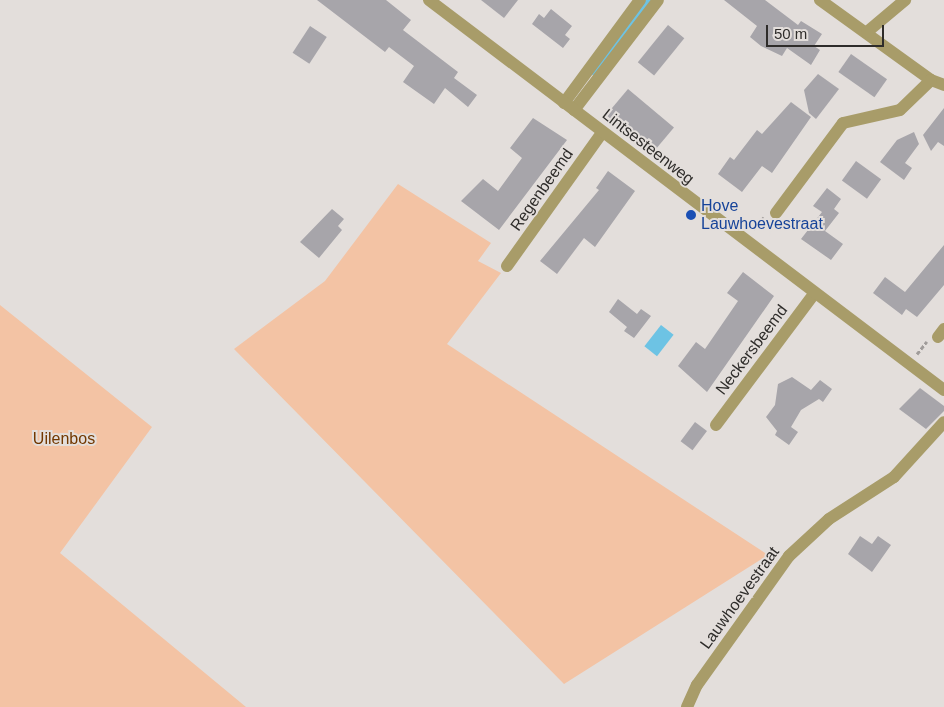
<!DOCTYPE html>
<style>
body{margin:0}
#map{position:relative;width:944px;height:707px;overflow:hidden;background:#e3dedb;font-family:Arial,sans-serif}
div>[style]{position:absolute}
.green>*{inset:0;background:#f3c3a4}
.water>*{inset:0;background:#6dc3e4;transform-origin:0 0}
.stream>*{height:5px;margin:-2.5px;padding:0 2.5px;transform-origin:2.5px;border-radius:2.5px;background:#6dc3e4}
.building>*{inset:0;background:#a7a5aa;transform-origin:0 0}
.path>*{height:3px;margin-top:-1.5px;transform-origin:0;background:repeating-linear-gradient(90deg,#a09c9a 0 4px,transparent 0 6.5px)}
.minor>*{height:12px;margin:-6px;padding:0 6px;transform-origin:6px;border-radius:6px;background:#a89c69}
.tertiary>*{height:12px;margin:-6px;padding:0 6px;transform-origin:6px;border-radius:6px;background:#a89c69}
.dots>*{width:14px;height:14px;translate:-50% -50%;box-sizing:border-box;border:2px solid #e3dedb;border-radius:50%}
span{translate:-50% -50%;white-space:nowrap;text-align:center;line-height:1.15;-webkit-text-stroke:4px #e3dedb;paint-order:stroke}
.street-label{font-size:16px;color:#2e2c2a}
.transit-label{font-size:16px;color:#164399}
.left{translate:0 -50%;text-align:left}
.park-label{font-size:16px;color:#723800}
.scale{position:absolute;left:766px;top:25px;width:118px;height:22px;box-sizing:border-box;border:2px solid #2e2c2a;border-top:0;padding-left:6px;font-size:15px;line-height:18px;white-space:nowrap;color:#2e2c2a;-webkit-text-stroke:4px #e3dedb;paint-order:stroke}
</style>
<div id="map">
<div class="green">
<div style="clip-path:polygon(398px 184px,491px 243px,478px 261px,501px 273px,447px 344px,768px 555px,564px 684px,234px 349px,325px 281px)"></div>
<div style="clip-path:polygon(0 305px,152px 427px,60px 553px,246px 707px,0 707px)"></div>
</div>
<div class="water">
<div style="left:661px;top:325px;width:16px;height:27px;rotate:38deg"></div>
</div>
<div class="stream">
<div style="left:594px;top:73px;width:91px;rotate:-53.5deg"></div>
</div>
<div class="building">
<div style="clip-path:polygon(317px 0,386px 0,411px 20px,403px 30px,458px 72px,454px 78px,477px 95px,468px 107px,445px 88px,434px 104px,403px 82px,414px 66px,389px 47px,385px 52px)"></div>
<div style="clip-path:polygon(481px 0,518px 0,504px 18px)"></div>
<div style="clip-path:polygon(724px 0,765px 0,798px 25px,801px 21px,822px 34px,814px 46px,820px 50px,811px 65px,787px 48px,782px 56px,761px 46px,750px 37px,757px 26px)"></div>
<div style="clip-path:polygon(551px 9px,572px 26px,565px 35px,570px 39px,563px 48px,532px 24px,539px 14px,544px 18px)"></div>
<div style="left:668px;top:25px;width:21px;height:48px;rotate:39deg"></div>
<div style="left:310px;top:26px;width:20px;height:32px;rotate:33deg"></div>
<div style="left:851px;top:54px;width:44px;height:22px;rotate:35deg"></div>
<div style="clip-path:polygon(818px 74px,839px 89px,816px 119px,809px 113px,804px 90px)"></div>
<div style="left:628px;top:89px;width:60px;height:34px;rotate:40deg"></div>
<div style="clip-path:polygon(791px 102px,811px 117px,772px 173px,762px 166px,742px 192px,718px 174px,730px 157px,734px 160px,757px 130px,762px 134px)"></div>
<div style="clip-path:polygon(944px 108px,944px 146px,938px 142px,931px 151px,923px 135px)"></div>
<div style="clip-path:polygon(533px 118px,567px 140px,499px 230px,461px 201px,483px 179px,498px 191px,522px 158px,510px 148px)"></div>
<div style="clip-path:polygon(914px 132px,919px 144px,905px 163px,912px 168px,904px 180px,880px 162px,897px 140px)"></div>
<div style="left:856px;top:161px;width:31px;height:24px;rotate:36deg"></div>
<div style="clip-path:polygon(608px 171px,635px 191px,595px 247px,584px 238px,557px 274px,540px 261px,599px 190px,596px 188px)"></div>
<div style="clip-path:polygon(827px 188px,841px 199px,834px 209px,839px 213px,825px 231px,843px 244px,831px 260px,801px 239px,822px 212px,813px 206px)"></div>
<div style="clip-path:polygon(332px 209px,344px 219px,338px 226px,342px 230px,319px 258px,300px 242px)"></div>
<div style="clip-path:polygon(944px 245px,944px 285px,917px 317px,906px 309px,902px 315px,873px 293px,885px 277px,905px 292px)"></div>
<div style="clip-path:polygon(743px 272px,774px 296px,707px 392px,678px 366px,696px 342px,705px 349px,738px 301px,727px 293px)"></div>
<div style="clip-path:polygon(618px 299px,637px 314px,641px 309px,651px 316px,634px 338px,624px 331px,627px 327px,609px 312px)"></div>
<div style="clip-path:polygon(792px 377px,811px 390px,820px 380px,832px 389px,823px 402px,819px 399px,801px 410px,791px 427px,798px 432px,789px 445px,775px 435px,777px 431px,766px 417px,775px 405px,778px 384px)"></div>
<div style="clip-path:polygon(920px 388px,944px 406px,944px 411px,926px 429px,899px 409px)"></div>
<div style="left:695px;top:422px;width:15px;height:24px;rotate:37deg"></div>
<div style="clip-path:polygon(860px 536px,872px 544px,878px 536px,891px 545px,872px 572px,848px 554px)"></div>
</div>
<div class="path">
<div style="left:753px;top:229px;width:16px;rotate:-47deg"></div>
<div style="left:917px;top:354px;width:16px;rotate:-52deg"></div>
</div>
<div class="minor">
<div style="left:820px;top:0;width:137px;rotate:35.8deg"></div>
<div style="left:931px;top:80px;width:14px;rotate:21deg"></div>
<div style="left:867px;top:32px;width:50px;rotate:-40.1deg"></div>
<div style="left:564px;top:103px;width:128px;rotate:-53.6deg"></div>
<div style="left:574px;top:110px;width:138px;rotate:-52.6deg"></div>
<div style="left:776px;top:213px;width:112px;rotate:-53.3deg"></div>
<div style="left:843px;top:123px;width:58px;rotate:-12.8deg"></div>
<div style="left:900px;top:110px;width:43px;rotate:-44.1deg"></div>
<div style="left:507px;top:266px;width:163px;rotate:-54.5deg"></div>
<div style="left:938px;top:337px;width:10px;rotate:-53deg"></div>
<div style="left:716px;top:425px;width:164px;rotate:-53.2deg"></div>
<div style="left:687px;top:707px;width:24px;rotate:-66deg"></div>
<div style="left:697px;top:685px;width:158px;rotate:-54.5deg"></div>
<div style="left:789px;top:556px;width:54px;rotate:-42.8deg"></div>
<div style="left:829px;top:519px;width:77px;rotate:-32.9deg"></div>
<div style="left:894px;top:477px;width:74px;rotate:-47.7deg"></div>
</div>
<div class="tertiary">
<div style="left:429px;top:0;width:646px;rotate:37.14deg"></div>
</div>
<div class="dots">
<div style="left:691px;top:215px;background:#1a4fb4"></div>
</div>
<div class="street-label">
<span style="left:648px;top:147px;rotate:38deg">Lintsesteenweg</span>
<span style="left:542px;top:190px;rotate:-55deg">Regenbeemd</span>
<span style="left:752px;top:350px;rotate:-53deg">Neckersbeemd</span>
<span style="left:740px;top:598px;rotate:-54deg">Lauwhoevestraat</span>
</div>
<div class="transit-label">
<span class="left" style="left:701px;top:215px">Hove<br>Lauwhoevestraat</span>
</div>
<div class="park-label">
<span style="left:64px;top:439px">Uilenbos</span>
</div>
<div class="scale">50 m</div>
</div>
